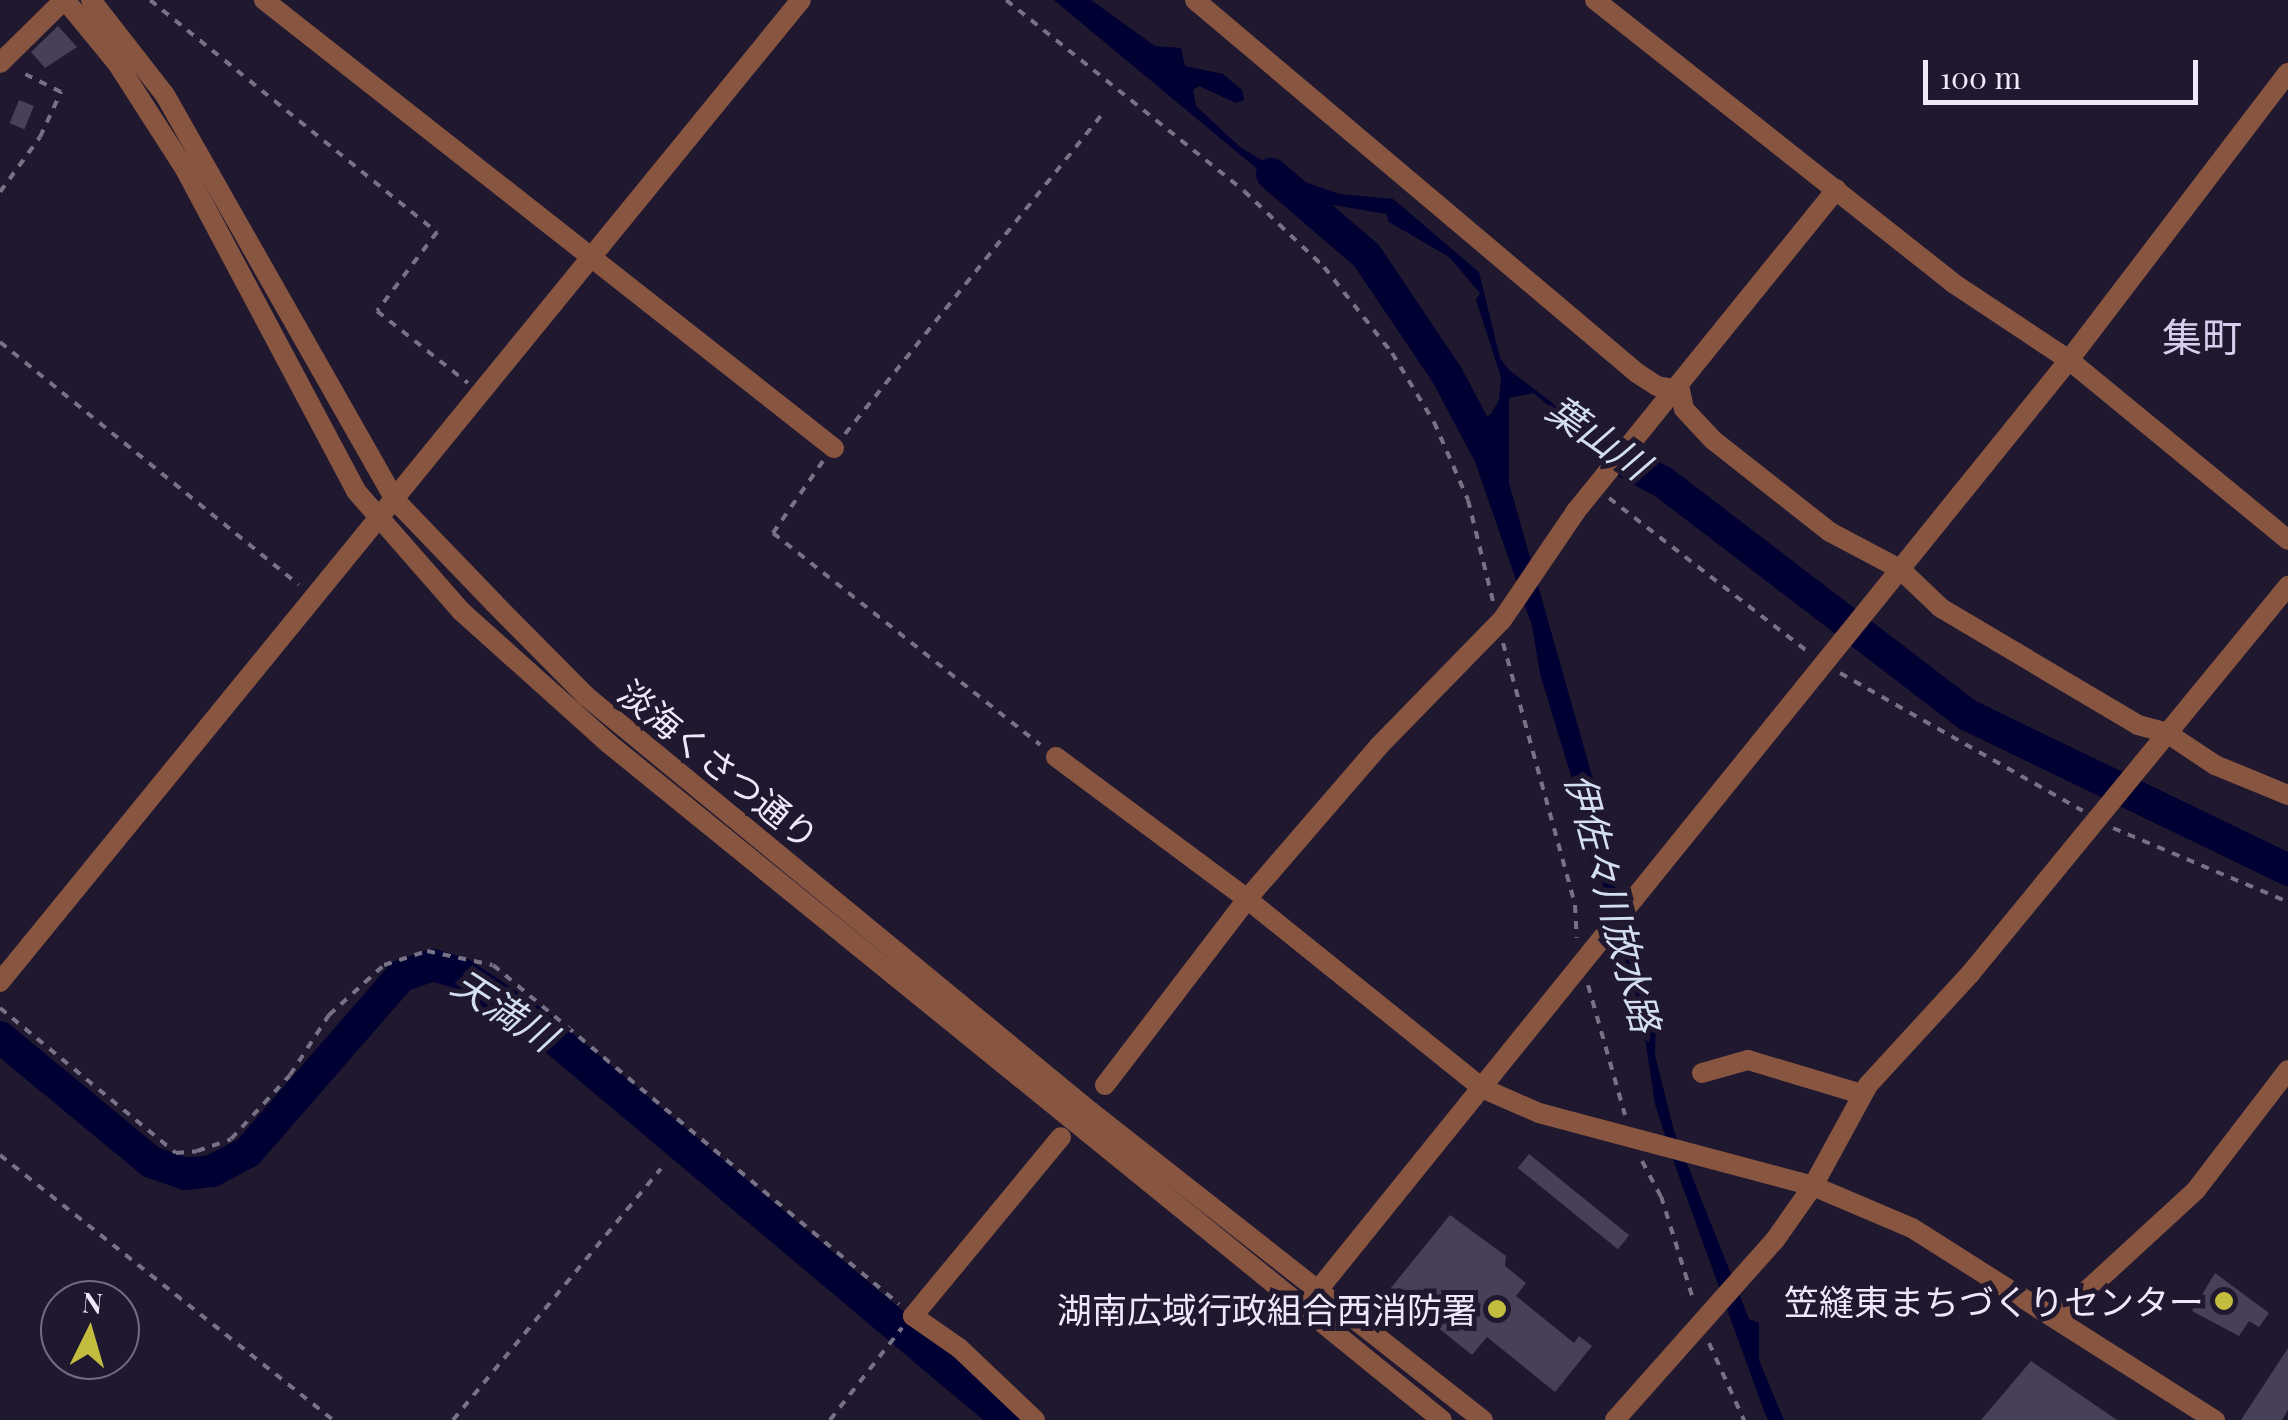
<!DOCTYPE html>
<meta charset="utf-8">
<style>
body{margin:0}
#map{position:relative;width:2288px;height:1420px;overflow:hidden;background:#20182f;font-family:"Playfair Display","Noto Sans JP",serif}
div>[style]{position:absolute}
.water>*{inset:0;background:#003}
.river>*{height:32px;margin:-16px;padding:0 16px;transform-origin:16px;border-radius:16px;background:#003}
.building>*{inset:0;background:#484059;transform-origin:0 0}
.path>*{height:4px;margin-top:-2px;transform-origin:0;background:repeating-linear-gradient(90deg,#787286 0 8px,transparent 0 16px)}
.minor>*{height:20px;margin:-10px;padding:0 10px;transform-origin:10px;border-radius:10px;background:#885541}
.dots>*{width:28px;height:28px;translate:-50% -50%;box-sizing:border-box;border:5px solid #20182f;border-radius:50%}
span{translate:-50% -50%;white-space:nowrap;text-align:center;line-height:1.15;-webkit-text-stroke:10px #20182f;paint-order:stroke}
.street-label{font-size:35px;color:#ede9f9}
.poi-label{font-size:35px;color:#ede9f9}
.right{translate:-100% -50%;text-align:right}
.water-label{font-size:38px;color:#d3def0;font-style:italic}
.quarter-label{font-size:40px;color:#d7ceed}
.north{position:absolute;left:40px;top:1280px;width:100px;height:100px;box-sizing:border-box;background:#20182f;border:2px solid #726c80;border-radius:50%;rotate:5deg;font-size:28px;font-weight:700;line-height:40px;text-align:center;color:#ede9f9}
.north::after{content:'';display:block;margin:auto;width:35px;height:45px;background:#c2bd3f;clip-path:polygon(50% 0,100% 100%,50% 72%,0 100%)}
.scale{position:absolute;left:1923px;top:60px;width:275px;height:45px;box-sizing:border-box;border:5px solid #ede9f9;border-top:0;padding-left:12px;font-size:30px;line-height:35px;white-space:nowrap;color:#ede9f9;-webkit-text-stroke:8px #20182f;paint-order:stroke}
</style>
<div id="map">
<div class="water">
<div style="clip-path:polygon(1054px 0,1091px 0,1155px 46px,1181px 48px,1185px 66px,1223px 74px,1242px 90px,1244px 100px,1236px 103px,1199px 86px,1193px 90px,1196px 106px,1240px 147px,1290px 177px,1340px 194px,1393px 199px,1479px 272px,1500px 358px,1509px 370px,1603px 441px,1638px 451px,1672px 482px,1660px 485px,1633px 473px,1533px 393px,1509px 398px,1509px 483px,1594px 783px,1599px 863px,1610px 870px,1656px 1022px,1655px 1055px,1674px 1131px,1749px 1319px,1759px 1323px,1759px 1360px,1784px 1420px,1768px 1420px,1764px 1411px,1673px 1160px,1655px 1104px,1641px 1012px,1602px 881px,1594px 878px,1585px 822px,1540px 674px,1532px 626px,1464px 430px,1491px 414px,1499px 400px,1501px 377px,1476px 300px,1480px 293px,1449px 257px,1389px 222px,1386px 214px,1292px 198px)"></div>
</div>
<div class="river">
<div style="left:1272px;top:174px;width:125px;rotate:40.8deg"></div>
<div style="left:1367px;top:256px;width:143px;rotate:56.1deg"></div>
<div style="left:1447px;top:375px;width:92px;rotate:62deg"></div>
<div style="left:1629px;top:464px;width:38px;rotate:28deg"></div>
<div style="left:1663px;top:482px;width:384px;rotate:37.4deg"></div>
<div style="left:1968px;top:715px;width:356px;rotate:25.8deg"></div>
<div style="left:0;top:1037px;width:196px;rotate:39.6deg"></div>
<div style="left:151px;top:1162px;width:36px;rotate:19deg"></div>
<div style="left:185px;top:1174px;width:27px;rotate:-6deg"></div>
<div style="left:212px;top:1171px;width:41px;rotate:-27.8deg"></div>
<div style="left:248px;top:1152px;width:233px;rotate:-49deg"></div>
<div style="left:401px;top:976px;width:34px;rotate:-19deg"></div>
<div style="left:433px;top:965px;width:30px;rotate:17deg"></div>
<div style="left:462px;top:974px;width:92px;rotate:33.9deg"></div>
<div style="left:538px;top:1025px;width:614px;rotate:40.04deg"></div>
</div>
<div class="building">
<div style="clip-path:polygon(58px 26px,77px 47px,45px 68px,31px 52px)"></div>
<div style="left:19px;top:100px;width:16px;height:25px;rotate:22deg"></div>
<div style="left:1529px;top:1154px;width:129px;height:18px;rotate:39deg"></div>
<div style="clip-path:polygon(1450px 1215px,1506px 1256px,1505px 1266px,1526px 1283px,1516px 1296px,1574px 1343px,1579px 1336px,1592px 1346px,1555px 1392px,1487px 1337px,1472px 1355px,1390px 1289px)"></div>
<div style="clip-path:polygon(2215px 1273px,2269px 1313px,2259px 1327px,2249px 1321px,2239px 1336px,2192px 1311px)"></div>
<div style="clip-path:polygon(2288px 1348px,2288px 1410px,2282px 1420px,2241px 1420px)"></div>
<div style="clip-path:polygon(2031px 1361px,2117px 1420px,1981px 1420px)"></div>
</div>
<div class="path">
<div style="left:150px;top:0;width:369px;rotate:39deg"></div>
<div style="left:437px;top:232px;width:99px;rotate:127.2deg"></div>
<div style="left:377px;top:311px;width:116px;rotate:38.4deg"></div>
<div style="left:1006px;top:0;width:305px;rotate:38.7deg"></div>
<div style="left:1244px;top:191px;width:110px;rotate:43.5deg"></div>
<div style="left:1324px;top:267px;width:110px;rotate:51.7deg"></div>
<div style="left:1392px;top:353px;width:81px;rotate:58.7deg"></div>
<div style="left:1434px;top:422px;width:85px;rotate:66.4deg"></div>
<div style="left:1468px;top:500px;width:104px;rotate:76.1deg"></div>
<div style="left:0;top:192px;width:68px;rotate:-54deg"></div>
<div style="left:40px;top:137px;width:50px;rotate:-65deg"></div>
<div style="left:61px;top:92px;width:47px;rotate:-153.4deg"></div>
<div style="left:0;top:342px;width:385px;rotate:39.1deg"></div>
<div style="left:845px;top:434px;width:410px;rotate:-51.2deg"></div>
<div style="left:823px;top:461px;width:88px;rotate:124.8deg"></div>
<div style="left:773px;top:533px;width:341px;rotate:38.4deg"></div>
<div style="left:1609px;top:498px;width:255px;rotate:37.7deg"></div>
<div style="left:1503px;top:643px;width:272px;rotate:74.6deg"></div>
<div style="left:1575px;top:905px;width:33px;rotate:87deg"></div>
<div style="left:1840px;top:673px;width:279px;rotate:29.6deg"></div>
<div style="left:2113px;top:828px;width:190px;rotate:22.9deg"></div>
<div style="left:1588px;top:985px;width:135px;rotate:74.1deg"></div>
<div style="left:0;top:1008px;width:228px;rotate:39.5deg"></div>
<div style="left:176px;top:1153px;width:21px;rotate:-5deg"></div>
<div style="left:197px;top:1151px;width:36px;rotate:-19deg"></div>
<div style="left:231px;top:1139px;width:87px;rotate:-47.3deg"></div>
<div style="left:290px;top:1075px;width:72px;rotate:-57deg"></div>
<div style="left:329px;top:1015px;width:74px;rotate:-42.3deg"></div>
<div style="left:384px;top:965px;width:45px;rotate:-18deg"></div>
<div style="left:427px;top:951px;width:67px;rotate:12deg"></div>
<div style="left:493px;top:965px;width:529px;rotate:39.86deg"></div>
<div style="left:0;top:1155px;width:426px;rotate:38.5deg"></div>
<div style="left:1642px;top:1161px;width:40px;rotate:62deg"></div>
<div style="left:1661px;top:1196px;width:111px;rotate:72.7deg"></div>
<div style="left:1709px;top:1343px;width:85px;rotate:65.6deg"></div>
<div style="left:453px;top:1420px;width:326px;rotate:-50.4deg"></div>
<div style="left:830px;top:1420px;width:117px;rotate:-52deg"></div>
</div>
<div class="minor">
<div style="left:65px;top:0;width:82px;rotate:50.5deg"></div>
<div style="left:117px;top:63px;width:126px;rotate:57.3deg"></div>
<div style="left:185px;top:169px;width:365px;rotate:62deg"></div>
<div style="left:356px;top:491px;width:159px;rotate:48.8deg"></div>
<div style="left:461px;top:611px;width:198px;rotate:41.9deg"></div>
<div style="left:608px;top:743px;width:1074px;rotate:39.07deg"></div>
<div style="left:91px;top:0;width:120px;rotate:52.1deg"></div>
<div style="left:165px;top:95px;width:466px;rotate:60.4deg"></div>
<div style="left:395px;top:500px;width:143px;rotate:46.1deg"></div>
<div style="left:494px;top:603px;width:131px;rotate:45.3deg"></div>
<div style="left:586px;top:696px;width:653px;rotate:39.47deg"></div>
<div style="left:1090px;top:1111px;width:500px;rotate:38.2deg"></div>
<div style="left:264px;top:0;width:725px;rotate:38.17deg"></div>
<div style="left:1195px;top:0;width:578px;rotate:40.16deg"></div>
<div style="left:1637px;top:373px;width:24px;rotate:33deg"></div>
<div style="left:1657px;top:386px;width:23px;rotate:10deg"></div>
<div style="left:1595px;top:0;width:456px;rotate:38.3deg"></div>
<div style="left:1953px;top:283px;width:139px;rotate:33.6deg"></div>
<div style="left:2069px;top:360px;width:283px;rotate:39.4deg"></div>
<div style="left:0;top:63px;width:90px;rotate:-44.5deg"></div>
<div style="left:1680px;top:390px;width:19px;rotate:78deg"></div>
<div style="left:1684px;top:409px;width:42px;rotate:46.9deg"></div>
<div style="left:1713px;top:440px;width:149px;rotate:38.2deg"></div>
<div style="left:1830px;top:532px;width:79px;rotate:27.9deg"></div>
<div style="left:1900px;top:569px;width:57px;rotate:43.6deg"></div>
<div style="left:1941px;top:608px;width:229px;rotate:30.7deg"></div>
<div style="left:2138px;top:725px;width:30px;rotate:15deg"></div>
<div style="left:2167px;top:733px;width:58px;rotate:33.7deg"></div>
<div style="left:2215px;top:765px;width:79px;rotate:22.3deg"></div>
<div style="left:1056px;top:757px;width:238px;rotate:36.6deg"></div>
<div style="left:1247px;top:899px;width:302px;rotate:38.8deg"></div>
<div style="left:1482px;top:1088px;width:62px;rotate:23.7deg"></div>
<div style="left:1539px;top:1113px;width:284px;rotate:14.9deg"></div>
<div style="left:1813px;top:1186px;width:108px;rotate:23deg"></div>
<div style="left:1912px;top:1228px;width:359px;rotate:32.4deg"></div>
<div style="left:0;top:982px;width:1267px;rotate:-50.8deg"></div>
<div style="left:1702px;top:1073px;width:48px;rotate:-15.8deg"></div>
<div style="left:1748px;top:1060px;width:118px;rotate:16.7deg"></div>
<div style="left:1105px;top:1085px;width:234px;rotate:-52.6deg"></div>
<div style="left:1247px;top:899px;width:201px;rotate:-49.2deg"></div>
<div style="left:1378px;top:747px;width:177px;rotate:-45.7deg"></div>
<div style="left:1502px;top:620px;width:132px;rotate:-55.8deg"></div>
<div style="left:1576px;top:511px;width:414px;rotate:-51deg"></div>
<div style="left:1314px;top:1295px;width:1202px;rotate:-51.08deg"></div>
<div style="left:2069px;top:360px;width:361px;rotate:-52.7deg"></div>
<div style="left:2058px;top:1317px;width:188px;rotate:-42.6deg"></div>
<div style="left:2196px;top:1190px;width:151px;rotate:-52.5deg"></div>
<div style="left:1035px;top:1420px;width:105px;rotate:-136.5deg"></div>
<div style="left:959px;top:1348px;width:56px;rotate:-145.2deg"></div>
<div style="left:913px;top:1316px;width:232px;rotate:-50.4deg"></div>
<div style="left:1615px;top:1420px;width:241px;rotate:-48.4deg"></div>
<div style="left:1775px;top:1240px;width:66px;rotate:-54.9deg"></div>
<div style="left:1813px;top:1186px;width:115px;rotate:-61.4deg"></div>
<div style="left:1868px;top:1085px;width:151px;rotate:-47.4deg"></div>
<div style="left:1970px;top:974px;width:502px;rotate:-50.66deg"></div>
</div>
<div class="dots">
<div style="left:2224px;top:1301px;background:#c2bd3f"></div>
<div style="left:1497px;top:1309px;background:#c2bd3f"></div>
</div>
<div class="street-label">
<span style="left:719px;top:764px;rotate:39deg">淡海くさつ通り</span>
</div>
<div class="poi-label">
<span class="right" style="left:2204px;top:1301px">笠縫東まちづくりセンター</span>
<span class="right" style="left:1477px;top:1309px">湖南広域行政組合西消防署</span>
</div>
<div class="water-label">
<span style="left:1599px;top:436px;rotate:35deg">葉山川</span>
<span style="left:1614px;top:902px;rotate:75deg">伊佐々川放水路</span>
<span style="left:505px;top:1009px;rotate:33deg">天満川</span>
</div>
<div class="quarter-label">
<span style="left:2202px;top:336px">集町</span>
</div>
<div class="north">N</div>
<div class="scale">100 m</div>
</div>
